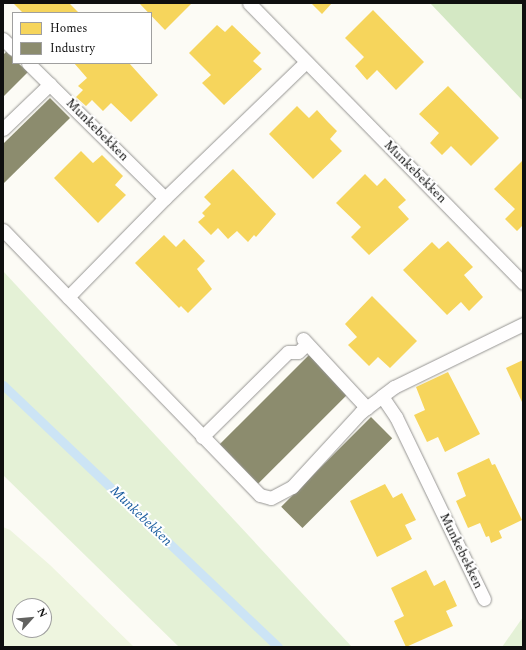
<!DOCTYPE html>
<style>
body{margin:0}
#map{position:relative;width:526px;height:650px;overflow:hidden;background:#fcfbf5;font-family:Spectral,serif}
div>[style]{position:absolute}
.green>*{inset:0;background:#e4f1d6}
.forest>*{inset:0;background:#d4e8c4}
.pitch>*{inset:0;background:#eef5df}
.homes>*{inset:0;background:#f6d55c}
.industry>*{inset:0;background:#8c8c6e;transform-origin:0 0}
.stream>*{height:9px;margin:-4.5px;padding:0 4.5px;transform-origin:4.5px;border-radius:4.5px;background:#cce4f5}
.roads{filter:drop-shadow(0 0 1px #969593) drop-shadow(0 0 1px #969593)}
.service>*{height:13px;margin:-6.5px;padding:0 6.5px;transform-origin:6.5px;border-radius:6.5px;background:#fffefe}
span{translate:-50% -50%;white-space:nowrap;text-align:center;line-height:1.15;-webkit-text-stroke:4px #fff;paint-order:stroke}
.street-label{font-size:13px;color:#0f0f0f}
.water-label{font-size:14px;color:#1b5d9f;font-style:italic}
.frame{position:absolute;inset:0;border:4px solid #0f0f0f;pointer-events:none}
.legend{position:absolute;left:12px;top:12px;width:140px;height:52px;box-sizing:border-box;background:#fff;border:1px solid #9f9f9f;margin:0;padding:5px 7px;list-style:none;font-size:12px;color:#0f0f0f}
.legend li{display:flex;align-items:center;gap:8px;height:20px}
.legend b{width:20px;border:1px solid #9f9f9f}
.north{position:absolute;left:12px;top:598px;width:40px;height:40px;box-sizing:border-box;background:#fff;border:1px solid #9f9f9f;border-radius:50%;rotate:63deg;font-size:11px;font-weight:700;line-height:16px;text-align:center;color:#0f0f0f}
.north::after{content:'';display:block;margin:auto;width:14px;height:18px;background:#626260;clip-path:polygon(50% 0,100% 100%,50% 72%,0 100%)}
</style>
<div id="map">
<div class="green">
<div style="clip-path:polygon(3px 272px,3px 271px,352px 647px,179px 647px,3px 475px)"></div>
<div style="clip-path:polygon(523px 617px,523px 647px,502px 647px)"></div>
</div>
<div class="forest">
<div style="clip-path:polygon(430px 3px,523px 3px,523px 101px)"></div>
</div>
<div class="pitch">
<div style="clip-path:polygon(evenodd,3px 527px,10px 530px,50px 565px,134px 647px,3px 647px,3px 527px,20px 606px,44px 606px,44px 630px,20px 630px,20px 606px)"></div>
</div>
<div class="homes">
<div style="clip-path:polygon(13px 3px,69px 3px,79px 13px,23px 13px)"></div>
<div style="clip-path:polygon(139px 3px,192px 3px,165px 30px)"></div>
<div style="clip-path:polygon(311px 3px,332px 3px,322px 14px)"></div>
<div style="clip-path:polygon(373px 10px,424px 62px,396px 90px,377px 70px,367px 80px,355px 66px,364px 57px,345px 38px)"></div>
<div style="clip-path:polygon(217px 25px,225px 32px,232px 25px,261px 53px,253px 61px,262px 69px,224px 105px,202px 83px,211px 75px,189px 53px)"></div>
<div style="clip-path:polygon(74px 63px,129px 63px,158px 95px,131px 122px,111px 103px,103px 111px,92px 100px,86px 106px,76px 97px,83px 90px,78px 86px,87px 78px)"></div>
<div style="clip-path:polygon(448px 86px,499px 138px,471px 166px,451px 146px,442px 155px,430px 143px,439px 133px,419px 114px)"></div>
<div style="clip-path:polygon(297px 106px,309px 118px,317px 110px,327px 121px,337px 131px,330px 139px,342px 151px,313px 179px,269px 134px)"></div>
<div style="clip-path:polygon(81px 151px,93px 163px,102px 155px,123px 176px,115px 185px,126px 195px,98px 223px,54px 178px)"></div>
<div style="clip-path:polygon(522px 161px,523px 225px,517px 231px,505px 219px,515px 209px,494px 189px)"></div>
<div style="clip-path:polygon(233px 169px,276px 214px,256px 237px,254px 235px,248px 242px,237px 231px,228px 239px,218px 228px,211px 235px,198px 222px,205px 216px,202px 213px,211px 204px,204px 197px)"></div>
<div style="clip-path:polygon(365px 174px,377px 186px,385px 178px,406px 200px,398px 207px,409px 219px,369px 255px,351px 237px,361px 227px,336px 203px)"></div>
<div style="clip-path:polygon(164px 235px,176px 247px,184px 239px,205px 261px,197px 269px,212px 289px,188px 313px,181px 306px,179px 308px,135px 263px)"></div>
<div style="clip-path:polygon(448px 241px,473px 267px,464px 275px,483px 297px,469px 311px,461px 302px,447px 315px,403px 270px,432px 242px,439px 249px)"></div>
<div style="clip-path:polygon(372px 296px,417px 341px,390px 368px,378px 357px,369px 366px,348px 345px,357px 337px,345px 324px)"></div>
<div style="clip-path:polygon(523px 360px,523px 404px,506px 368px)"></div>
<div style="clip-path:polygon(448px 372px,480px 434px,445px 452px,438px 437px,427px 442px,414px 415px,425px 410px,416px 387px)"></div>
<div style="clip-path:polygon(489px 458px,492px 465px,495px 464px,522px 520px,499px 531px,502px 538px,491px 543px,489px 536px,486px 537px,480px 523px,468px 528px,456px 501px,466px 496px,457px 473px)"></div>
<div style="clip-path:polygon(385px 484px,393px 498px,402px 493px,416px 520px,405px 525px,412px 539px,377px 557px,350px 501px)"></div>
<div style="clip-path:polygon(426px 570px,434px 586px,445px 580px,457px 606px,446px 611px,453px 626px,406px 647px,394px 621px,404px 616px,391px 588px)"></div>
</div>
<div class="industry">
<div style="clip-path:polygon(7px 51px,13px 58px,13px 63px,18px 63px,28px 72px,3px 97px,3px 55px)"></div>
<div style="clip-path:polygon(50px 98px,70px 118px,3px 184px,3px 144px)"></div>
<div style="left:309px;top:355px;width:55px;height:127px;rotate:45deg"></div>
<div style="left:371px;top:417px;width:30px;height:127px;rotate:45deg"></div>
</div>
<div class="stream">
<div style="left:3px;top:385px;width:380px;rotate:43.6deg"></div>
</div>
<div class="roads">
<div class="service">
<div style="left:249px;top:3px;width:392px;rotate:45.6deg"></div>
<div style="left:3px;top:39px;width:14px;rotate:45deg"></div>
<div style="left:28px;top:63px;width:192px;rotate:44.6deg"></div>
<div style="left:3px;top:129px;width:65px;rotate:-43.8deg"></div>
<div style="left:3px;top:230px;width:369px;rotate:45.9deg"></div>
<div style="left:260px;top:495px;width:11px;rotate:15deg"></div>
<div style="left:271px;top:498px;width:24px;rotate:-28deg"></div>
<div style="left:292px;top:487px;width:102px;rotate:-47.4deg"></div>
<div style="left:361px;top:412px;width:26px;rotate:-37deg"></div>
<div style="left:68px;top:297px;width:139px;rotate:-45.6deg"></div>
<div style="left:165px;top:198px;width:196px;rotate:-44deg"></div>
<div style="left:303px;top:339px;width:94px;rotate:47.2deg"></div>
<div style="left:202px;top:437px;width:121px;rotate:-44.7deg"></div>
<div style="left:288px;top:352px;width:10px"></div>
<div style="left:298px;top:352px;width:12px;rotate:-42deg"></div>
<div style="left:484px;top:599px;width:202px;rotate:-115.8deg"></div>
<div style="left:396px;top:417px;width:25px;rotate:-124deg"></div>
<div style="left:382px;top:396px;width:15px;rotate:-37deg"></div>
<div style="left:394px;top:387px;width:144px;rotate:-26deg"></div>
</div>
</div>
<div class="street-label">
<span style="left:97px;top:130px;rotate:45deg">Munkebekken</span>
<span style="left:415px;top:172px;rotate:45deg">Munkebekken</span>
<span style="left:461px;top:551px;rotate:64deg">Munkebekken</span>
</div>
<div class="water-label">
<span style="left:141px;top:516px;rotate:44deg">Munkebekken</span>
</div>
<div class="frame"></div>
<ul class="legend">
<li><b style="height:11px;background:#f6d55c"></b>Homes</li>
<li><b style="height:11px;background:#8c8c6e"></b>Industry</li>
</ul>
<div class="north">N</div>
</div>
